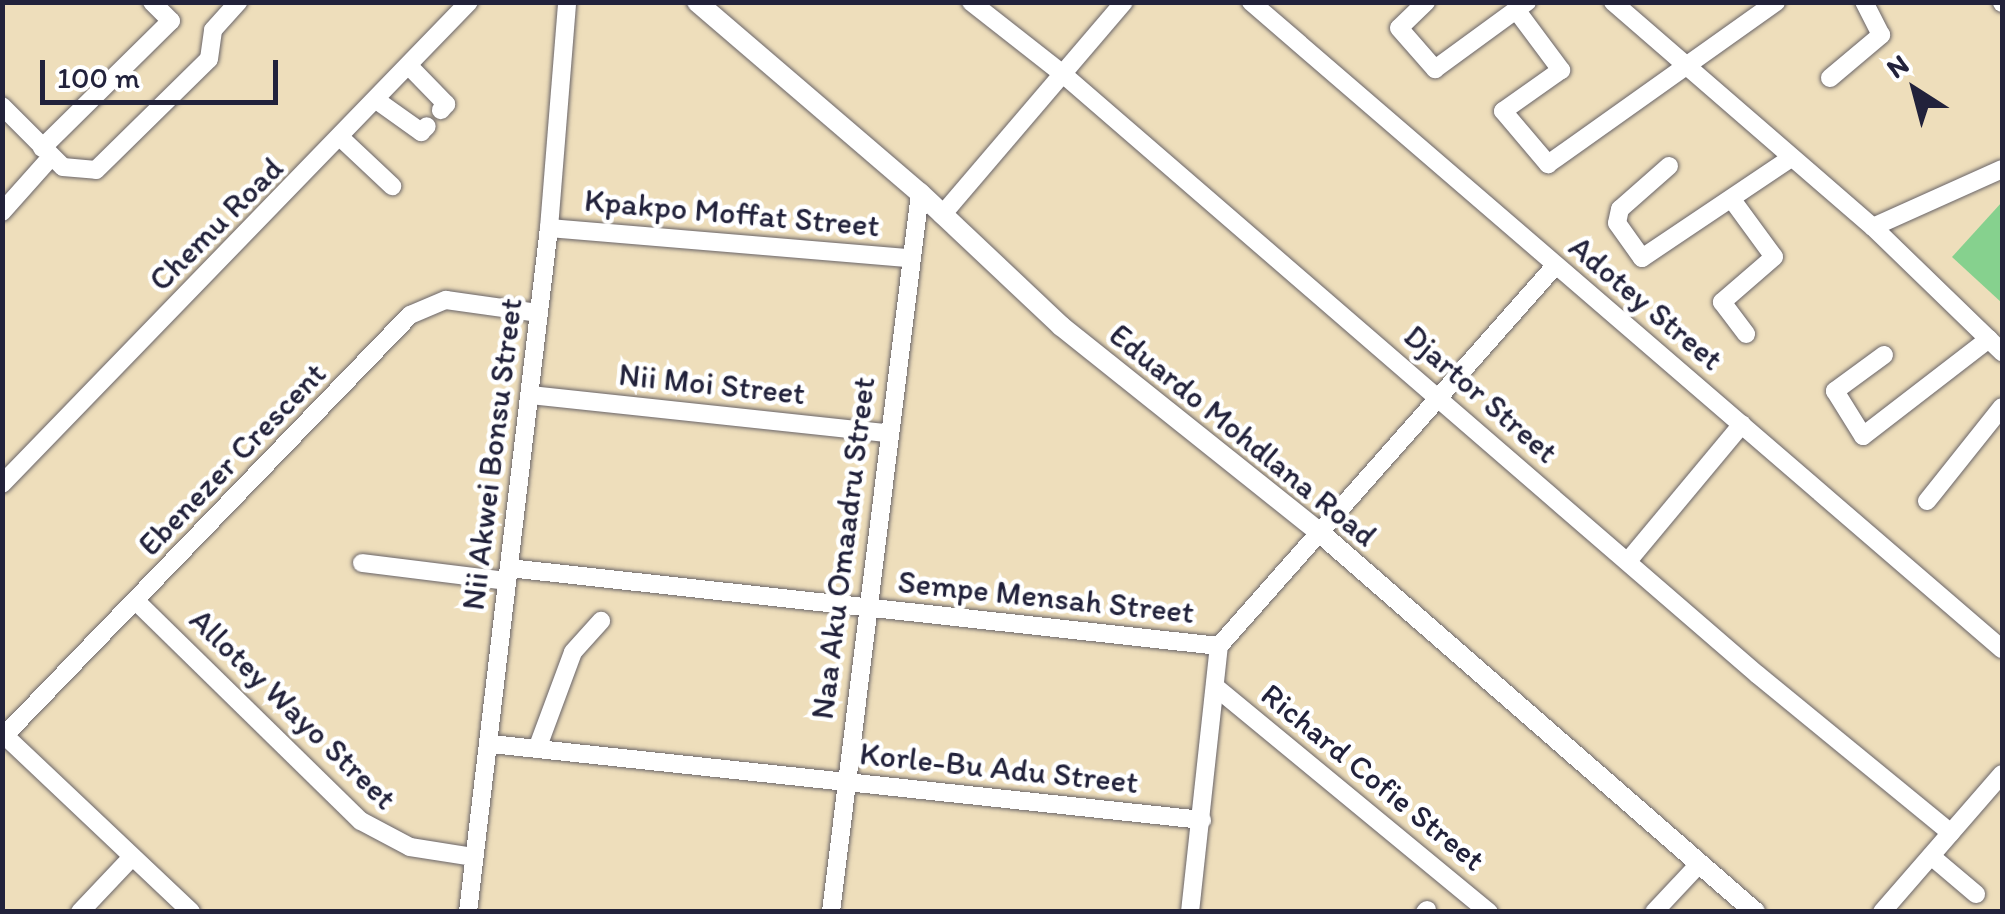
<!DOCTYPE html>
<style>
body{margin:0}
#map{position:relative;width:2005px;height:914px;overflow:hidden;background:#eedebb;font-family:Itim,sans-serif}
div>[style]{position:absolute}
.green>*{inset:0;background:#86d18e}
.roads{filter:drop-shadow(0 0 2px #696468) drop-shadow(0 0 2px #696468)}
.minor>*{height:18px;margin:-9px;padding:0 9px;transform-origin:9px;border-radius:9px;background:#fff}
.major>*{height:20px;margin:-10px;padding:0 10px;transform-origin:10px;border-radius:10px;background:#fff}
span{translate:-50% -50%;white-space:nowrap;text-align:center;line-height:1.15;-webkit-text-stroke:9px #fff;paint-order:stroke}
.street-label{font-size:32px;color:#22223b}
.frame{position:absolute;inset:0;border:5px solid #22223b;pointer-events:none}
.north{position:absolute;left:1865px;top:40px;width:100px;height:100px;-webkit-text-stroke:8px #fff;paint-order:stroke;rotate:324deg;font-size:28px;font-weight:700;line-height:40px;text-align:center;color:#22223b}
.north::after{content:'';display:block;margin:auto;width:35px;height:45px;background:#22223b;clip-path:polygon(50% 0,100% 100%,50% 72%,0 100%)}
.scale{position:absolute;left:40px;top:60px;width:238px;height:45px;box-sizing:border-box;border:5px solid #22223b;border-top:0;padding-left:12px;font-size:30px;line-height:35px;white-space:nowrap;color:#22223b;-webkit-text-stroke:8px #fff;paint-order:stroke}
</style>
<div id="map">
<div class="green">
<div style="clip-path:polygon(2002px 202px,2002px 303px,1952px 257px)"></div>
</div>
<div class="roads">
<div class="minor">
<div style="left:971px;top:2px;width:118px;rotate:38.1deg"></div>
<div style="left:1064px;top:75px;width:917px;rotate:40.85deg"></div>
<div style="left:1758px;top:675px;width:249px;rotate:39.3deg"></div>
<div style="left:1251px;top:2px;width:991px;rotate:40.75deg"></div>
<div style="left:1426px;top:2px;width:37px;rotate:136deg"></div>
<div style="left:1399px;top:28px;width:55px;rotate:48.7deg"></div>
<div style="left:1435px;top:69px;width:114px;rotate:-36.1deg"></div>
<div style="left:1613px;top:2px;width:344px;rotate:40.9deg"></div>
<div style="left:1873px;top:227px;width:180px;rotate:44.1deg"></div>
<div style="left:2002px;top:2px;width:1px;rotate:90deg"></div>
<div style="left:1517px;top:11px;width:74px;rotate:53.3deg"></div>
<div style="left:1561px;top:70px;width:71px;rotate:144.7deg"></div>
<div style="left:1503px;top:111px;width:70px;rotate:49.7deg"></div>
<div style="left:1548px;top:164px;width:280px;rotate:-35.4deg"></div>
<div style="left:410px;top:67px;width:52px;rotate:45.8deg"></div>
<div style="left:446px;top:104px;width:8px;rotate:130deg"></div>
<div style="left:1830px;top:78px;width:67px;rotate:-40.1deg"></div>
<div style="left:1881px;top:35px;width:37px;rotate:-117deg"></div>
<div style="left:379px;top:102px;width:52px;rotate:35.5deg"></div>
<div style="left:421px;top:132px;width:8px;rotate:-45deg"></div>
<div style="left:2px;top:106px;width:86px;rotate:45deg"></div>
<div style="left:63px;top:167px;width:33px;rotate:5deg"></div>
<div style="left:96px;top:170px;width:158px;rotate:-44.5deg"></div>
<div style="left:209px;top:59px;width:29px;rotate:-82deg"></div>
<div style="left:213px;top:30px;width:38px;rotate:-48deg"></div>
<div style="left:342px;top:139px;width:69px;rotate:43.2deg"></div>
<div style="left:42px;top:148px;width:181px;rotate:-44.6deg"></div>
<div style="left:171px;top:21px;width:27px;rotate:-135deg"></div>
<div style="left:1669px;top:166px;width:65px;rotate:138.7deg"></div>
<div style="left:1620px;top:209px;width:14px;rotate:102deg"></div>
<div style="left:1617px;top:223px;width:43px;rotate:54.5deg"></div>
<div style="left:1642px;top:258px;width:179px;rotate:-33.9deg"></div>
<div style="left:1733px;top:201px;width:69px;rotate:53.8deg"></div>
<div style="left:1774px;top:257px;width:69px;rotate:139.1deg"></div>
<div style="left:1722px;top:302px;width:40px;rotate:53deg"></div>
<div style="left:2px;top:212px;width:74px;rotate:-48.3deg"></div>
<div style="left:942px;top:215px;width:280px;rotate:-49.5deg"></div>
<div style="left:1873px;top:227px;width:141px;rotate:-24.2deg"></div>
<div style="left:549px;top:228px;width:362px;rotate:4.8deg"></div>
<div style="left:1884px;top:355px;width:61px;rotate:143.7deg"></div>
<div style="left:1835px;top:391px;width:53px;rotate:58.1deg"></div>
<div style="left:1863px;top:436px;width:159px;rotate:-37.6deg"></div>
<div style="left:530px;top:395px;width:359px;rotate:6.1deg"></div>
<div style="left:2px;top:484px;width:671px;rotate:-45.91deg"></div>
<div style="left:1927px;top:501px;width:120px;rotate:-51.4deg"></div>
<div style="left:1628px;top:561px;width:178px;rotate:-50.2deg"></div>
<div style="left:362px;top:563px;width:146px;rotate:7.1deg"></div>
<div style="left:509px;top:568px;width:714px;rotate:6.27deg"></div>
<div style="left:137px;top:602px;width:313px;rotate:44.4deg"></div>
<div style="left:361px;top:821px;width:55px;rotate:28deg"></div>
<div style="left:410px;top:847px;width:65px;rotate:8.9deg"></div>
<div style="left:1218px;top:689px;width:351px;rotate:39.5deg"></div>
<div style="left:2px;top:733px;width:260px;rotate:43.4deg"></div>
<div style="left:2px;top:738px;width:588px;rotate:-46.03deg"></div>
<div style="left:410px;top:315px;width:39px;rotate:-23deg"></div>
<div style="left:446px;top:300px;width:94px;rotate:8deg"></div>
<div style="left:491px;top:744px;width:715px;rotate:6.1deg"></div>
<div style="left:537px;top:749px;width:103px;rotate:-69.6deg"></div>
<div style="left:573px;top:652px;width:42px;rotate:-47.9deg"></div>
<div style="left:1931px;top:856px;width:59px;rotate:40.2deg"></div>
<div style="left:80px;top:912px;width:74px;rotate:-46.6deg"></div>
<div style="left:468px;top:912px;width:689px;rotate:-83.25deg"></div>
<div style="left:549px;top:228px;width:227px;rotate:-85.4deg"></div>
<div style="left:831px;top:912px;width:724px;rotate:-82.94deg"></div>
<div style="left:1190px;top:912px;width:268px;rotate:-83.8deg"></div>
<div style="left:1219px;top:646px;width:507px;rotate:-48.52deg"></div>
<div style="left:1425px;top:912px;width:3px;rotate:-45deg"></div>
<div style="left:1654px;top:912px;width:67px;rotate:-46.8deg"></div>
<div style="left:1882px;top:912px;width:183px;rotate:-49deg"></div>
</div>
<div class="major">
<div style="left:697px;top:2px;width:294px;rotate:40.6deg"></div>
<div style="left:920px;top:193px;width:194px;rotate:43.3deg"></div>
<div style="left:1061px;top:326px;width:329px;rotate:38.6deg"></div>
<div style="left:1318px;top:531px;width:580px;rotate:41.08deg"></div>
</div>
</div>
<div class="street-label">
<span style="left:732px;top:213px;rotate:5deg">Kpakpo Moffat Street</span>
<span style="left:216px;top:224px;rotate:-45deg">Chemu Road</span>
<span style="left:1646px;top:303px;rotate:40deg">Adotey Street</span>
<span style="left:712px;top:384px;rotate:6deg">Nii Moi Street</span>
<span style="left:1481px;top:394px;rotate:41deg">Djartor Street</span>
<span style="left:1243px;top:435px;rotate:39deg">Eduardo Mohdlana Road</span>
<span style="left:492px;top:454px;rotate:-83deg">Nii Akwei Bonsu Street</span>
<span style="left:232px;top:459px;rotate:-46deg">Ebenezer Crescent</span>
<span style="left:843px;top:548px;rotate:-83deg">Naa Aku Omaadru Street</span>
<span style="left:1046px;top:597px;rotate:6deg">Sempe Mensah Street</span>
<span style="left:293px;top:709px;rotate:44deg">Allotey Wayo Street</span>
<span style="left:999px;top:768px;rotate:6deg">Korle-Bu Adu Street</span>
<span style="left:1373px;top:777px;rotate:39deg">Richard Cofie Street</span>
</div>
<div class="frame"></div>
<div class="north">N</div>
<div class="scale">100 m</div>
</div>
